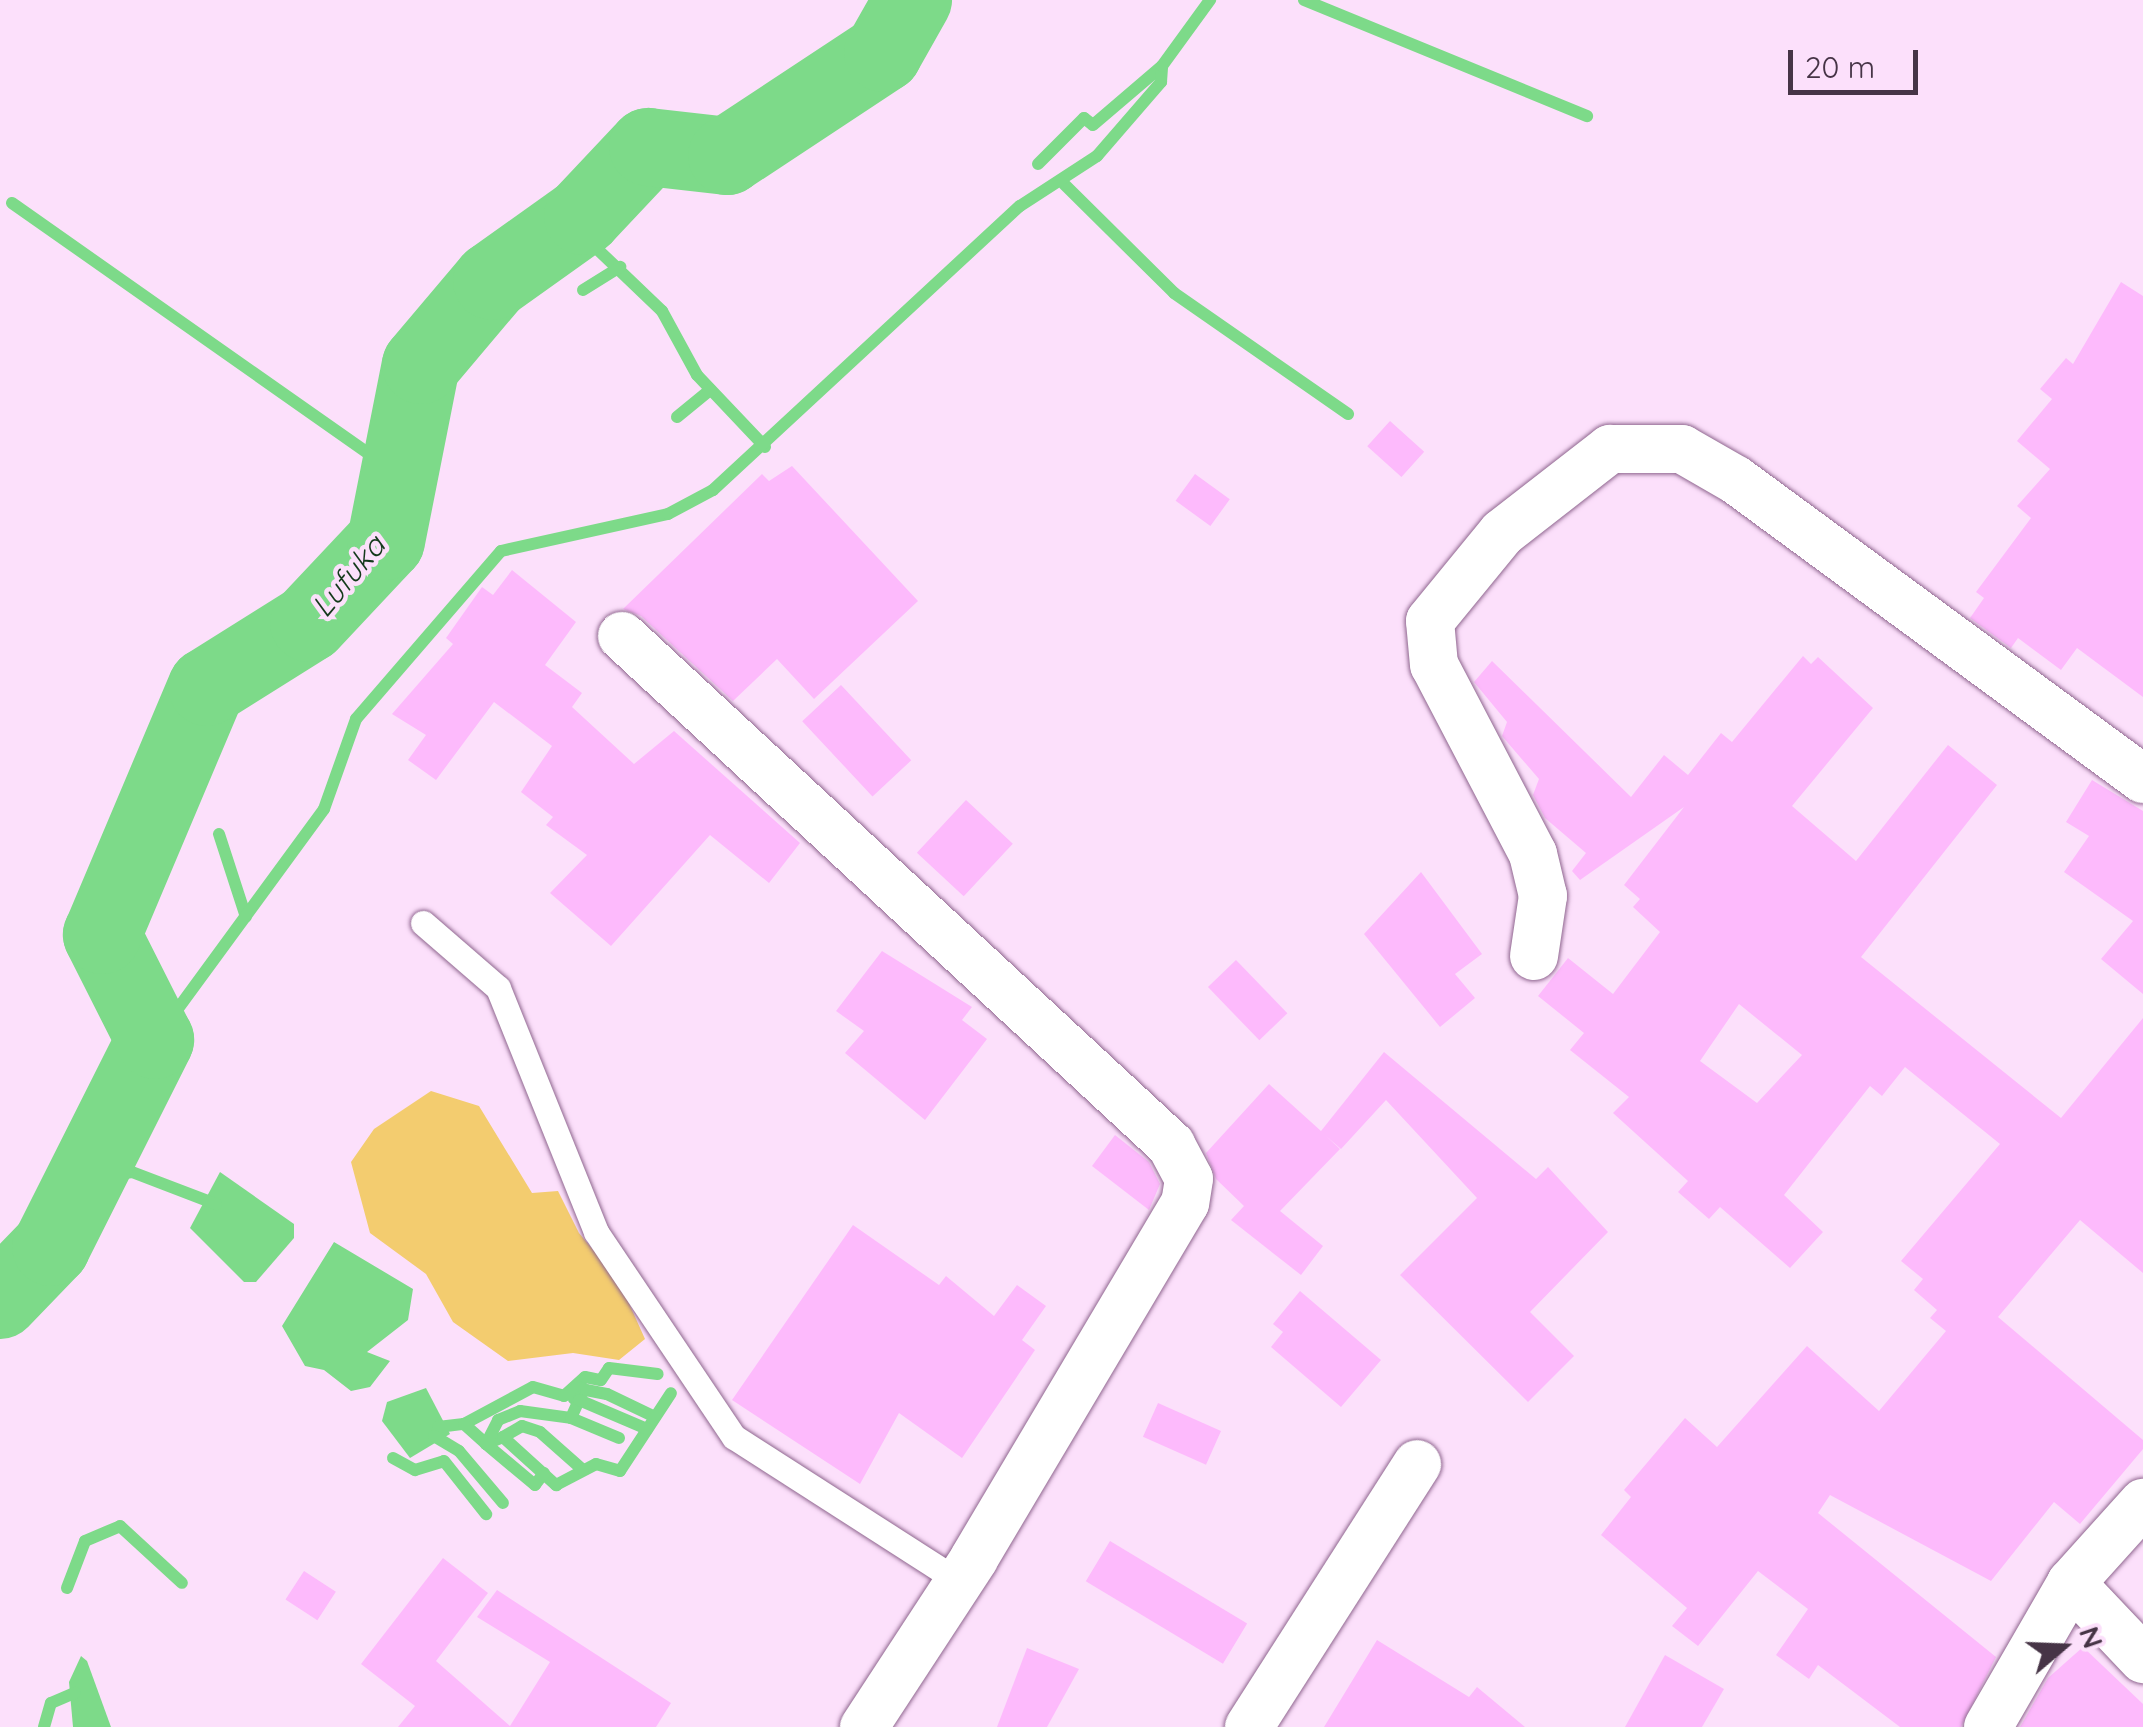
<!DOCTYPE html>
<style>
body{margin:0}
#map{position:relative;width:2143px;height:1727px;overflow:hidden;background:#fce0fb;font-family:Quicksand,sans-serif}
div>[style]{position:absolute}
.green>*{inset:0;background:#f3cc6f}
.water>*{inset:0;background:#7dda89}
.stream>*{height:12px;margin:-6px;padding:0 6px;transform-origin:6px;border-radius:6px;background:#7dda89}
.river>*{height:78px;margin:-39px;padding:0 39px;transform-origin:39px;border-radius:39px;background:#7dda89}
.building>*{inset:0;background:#fdbafc;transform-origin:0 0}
.roads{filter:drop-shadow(0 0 2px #8f668f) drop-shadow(0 0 2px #8f668f)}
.lane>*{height:25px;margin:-12.5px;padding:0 12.5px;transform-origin:12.5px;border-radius:12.5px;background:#fff}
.street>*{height:48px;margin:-24px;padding:0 24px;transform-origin:24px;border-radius:24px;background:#fff}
span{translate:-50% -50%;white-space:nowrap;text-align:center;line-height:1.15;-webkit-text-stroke:9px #fce0fb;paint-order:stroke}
.water-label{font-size:30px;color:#143a1b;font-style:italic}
.north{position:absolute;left:2013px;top:1597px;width:100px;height:100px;-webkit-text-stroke:8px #fce0fb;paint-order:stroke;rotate:71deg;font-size:28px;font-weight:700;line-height:40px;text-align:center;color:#463446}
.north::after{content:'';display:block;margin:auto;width:35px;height:45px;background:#463446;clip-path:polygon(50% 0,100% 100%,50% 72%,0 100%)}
.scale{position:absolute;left:1788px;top:50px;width:130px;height:45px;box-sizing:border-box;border:5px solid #463446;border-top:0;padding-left:12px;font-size:30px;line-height:35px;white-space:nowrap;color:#463446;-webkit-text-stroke:8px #fce0fb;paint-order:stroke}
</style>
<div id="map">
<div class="green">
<div style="clip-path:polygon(431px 1091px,479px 1106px,532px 1193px,558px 1191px,579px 1233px,619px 1281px,645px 1339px,619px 1360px,573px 1353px,508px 1361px,453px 1322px,426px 1274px,370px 1233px,351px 1162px,374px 1129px)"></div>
</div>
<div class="water">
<div style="clip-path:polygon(220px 1172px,294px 1224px,294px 1238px,256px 1282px,244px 1282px,190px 1228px)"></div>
<div style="clip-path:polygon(334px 1242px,413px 1289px,408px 1320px,367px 1352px,390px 1361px,370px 1387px,351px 1391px,324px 1370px,305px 1366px,282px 1326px)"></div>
<div style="clip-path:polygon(426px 1388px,450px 1434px,410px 1458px,382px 1421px,387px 1402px)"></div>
<div style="clip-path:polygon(81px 1656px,87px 1661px,111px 1727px,73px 1727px,69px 1682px)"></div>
</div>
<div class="stream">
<div style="left:1304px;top:0;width:306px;rotate:22.3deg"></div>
<div style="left:1038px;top:164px;width:65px;rotate:-45deg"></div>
<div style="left:1084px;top:118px;width:11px;rotate:38deg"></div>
<div style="left:1093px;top:125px;width:91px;rotate:-40.5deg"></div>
<div style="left:1064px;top:184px;width:155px;rotate:44.7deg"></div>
<div style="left:1174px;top:293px;width:212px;rotate:34.8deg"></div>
<div style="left:12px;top:203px;width:467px;rotate:35.1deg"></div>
<div style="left:571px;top:224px;width:126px;rotate:43.7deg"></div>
<div style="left:662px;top:311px;width:73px;rotate:61.3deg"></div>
<div style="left:697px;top:375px;width:99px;rotate:46.6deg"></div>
<div style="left:583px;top:290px;width:44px;rotate:-31.9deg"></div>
<div style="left:677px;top:417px;width:43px;rotate:-39.3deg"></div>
<div style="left:219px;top:834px;width:87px;rotate:72deg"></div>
<div style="left:155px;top:1040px;width:286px;rotate:-53.8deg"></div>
<div style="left:324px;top:809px;width:96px;rotate:-70.4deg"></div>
<div style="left:356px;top:719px;width:222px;rotate:-49.2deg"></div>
<div style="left:501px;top:551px;width:171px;rotate:-12.5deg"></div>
<div style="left:668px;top:514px;width:51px;rotate:-28.1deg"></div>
<div style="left:713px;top:490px;width:418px;rotate:-42.8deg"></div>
<div style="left:1020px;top:206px;width:92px;rotate:-33deg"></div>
<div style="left:1097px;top:156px;width:98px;rotate:-49.1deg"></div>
<div style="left:1161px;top:82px;width:16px;rotate:-86deg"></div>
<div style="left:1162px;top:66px;width:82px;rotate:-54deg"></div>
<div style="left:94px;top:1161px;width:24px;rotate:35deg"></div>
<div style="left:114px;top:1175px;width:18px;rotate:-9deg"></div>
<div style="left:132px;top:1172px;width:90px;rotate:20.9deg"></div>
<div style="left:574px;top:1399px;width:15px;rotate:-37deg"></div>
<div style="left:586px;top:1390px;width:21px;rotate:11deg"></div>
<div style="left:607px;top:1394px;width:53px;rotate:25.6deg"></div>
<div style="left:571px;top:1418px;width:52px;rotate:22.6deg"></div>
<div style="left:464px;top:1424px;width:78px;rotate:-28.2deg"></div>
<div style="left:533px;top:1387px;width:32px;rotate:16deg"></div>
<div style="left:564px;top:1396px;width:28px;rotate:-42deg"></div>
<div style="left:585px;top:1377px;width:16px;rotate:11deg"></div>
<div style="left:601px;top:1380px;width:14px;rotate:-56deg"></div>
<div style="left:609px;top:1368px;width:49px;rotate:7deg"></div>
<div style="left:438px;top:1427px;width:26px;rotate:-7deg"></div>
<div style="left:464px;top:1424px;width:30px;rotate:42deg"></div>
<div style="left:486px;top:1444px;width:18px;rotate:-22deg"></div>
<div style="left:503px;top:1437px;width:72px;rotate:42.2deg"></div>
<div style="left:556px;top:1485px;width:45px;rotate:-27.7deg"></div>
<div style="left:596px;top:1464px;width:25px;rotate:16deg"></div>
<div style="left:620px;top:1471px;width:93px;rotate:-56.8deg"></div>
<div style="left:434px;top:1436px;width:29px;rotate:31deg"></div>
<div style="left:459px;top:1451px;width:68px;rotate:49.8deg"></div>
<div style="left:503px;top:1437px;width:22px;rotate:-30deg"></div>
<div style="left:522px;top:1426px;width:19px;rotate:18deg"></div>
<div style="left:540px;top:1432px;width:57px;rotate:41.5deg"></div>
<div style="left:393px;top:1458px;width:25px;rotate:29deg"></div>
<div style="left:415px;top:1470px;width:30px;rotate:-17deg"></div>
<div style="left:444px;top:1461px;width:68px;rotate:51.6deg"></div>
<div style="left:544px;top:1473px;width:15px;rotate:127deg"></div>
<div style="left:535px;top:1485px;width:64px;rotate:-140.1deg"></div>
<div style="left:486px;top:1444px;width:27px;rotate:-63deg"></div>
<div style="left:498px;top:1420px;width:24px;rotate:-22deg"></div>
<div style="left:520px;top:1411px;width:51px;rotate:7.8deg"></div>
<div style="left:571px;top:1418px;width:20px;rotate:-66deg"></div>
<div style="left:579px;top:1400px;width:74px;rotate:23.1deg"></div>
<div style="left:67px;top:1588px;width:50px;rotate:-69deg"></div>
<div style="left:85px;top:1541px;width:38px;rotate:-23deg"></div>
<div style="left:120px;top:1526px;width:84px;rotate:42.6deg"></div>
<div style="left:44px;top:1727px;width:25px;rotate:-74deg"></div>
<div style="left:51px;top:1703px;width:26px;rotate:-23deg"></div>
</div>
<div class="river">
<div style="left:0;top:1300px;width:74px;rotate:-46.1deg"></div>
<div style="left:51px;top:1247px;width:232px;rotate:-63.3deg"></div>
<div style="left:155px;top:1040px;width:118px;rotate:-116.8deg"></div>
<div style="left:102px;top:935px;width:269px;rotate:-67.1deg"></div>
<div style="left:207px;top:687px;width:120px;rotate:-32.1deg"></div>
<div style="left:309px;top:623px;width:112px;rotate:-46.8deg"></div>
<div style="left:386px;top:541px;width:179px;rotate:-78.8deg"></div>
<div style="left:421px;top:365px;width:110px;rotate:-49.8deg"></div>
<div style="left:492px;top:281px;width:112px;rotate:-35.5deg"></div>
<div style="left:583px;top:216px;width:95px;rotate:-46.7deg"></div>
<div style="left:648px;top:147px;width:80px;rotate:6.5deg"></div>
<div style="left:727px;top:156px;width:187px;rotate:-33.4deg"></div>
<div style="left:883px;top:53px;width:61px;rotate:-60.5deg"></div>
</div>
<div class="building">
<div style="clip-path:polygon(2121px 282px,2143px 296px,2143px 697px,2077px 648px,2061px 670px,2018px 638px,2011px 648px,1970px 618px,1984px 598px,1976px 592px,2031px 518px,2017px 506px,2050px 469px,2017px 441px,2052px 399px,2040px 389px,2066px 358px,2073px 364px)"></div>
<div style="left:1390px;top:421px;width:46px;height:34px;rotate:42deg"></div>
<div style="clip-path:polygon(792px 466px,918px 601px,814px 699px,777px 659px,733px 701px,641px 616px,623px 609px,762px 474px,769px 481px)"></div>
<div style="left:1195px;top:474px;width:43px;height:33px;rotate:36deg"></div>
<div style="clip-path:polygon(512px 570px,576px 622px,545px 665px,582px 693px,572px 707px,634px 764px,674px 731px,800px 843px,769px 883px,710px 835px,611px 946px,550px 893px,587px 855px,546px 825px,553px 817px,521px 792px,552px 746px,494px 702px,436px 780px,408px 760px,426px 735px,392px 714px,453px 644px,446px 638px,482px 587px,493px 595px)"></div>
<div style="clip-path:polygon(evenodd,1803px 656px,1811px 664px,1818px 657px,1873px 708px,1792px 806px,1856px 861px,1948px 745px,1997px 785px,1861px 957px,2061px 1118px,2143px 1018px,2143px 1273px,2080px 1220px,1998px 1317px,2143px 1440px,2143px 1449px,2080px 1524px,2054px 1502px,1991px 1581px,1830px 1495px,1818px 1513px,1996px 1657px,1961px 1727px,1900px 1727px,1818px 1665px,1809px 1679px,1776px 1655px,1808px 1609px,1758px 1571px,1698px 1646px,1672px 1626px,1687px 1608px,1601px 1535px,1631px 1497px,1624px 1490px,1685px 1418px,1717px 1447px,1807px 1346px,1879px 1411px,1946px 1331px,1930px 1318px,1937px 1310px,1914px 1290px,1923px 1279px,1901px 1261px,2000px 1144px,1905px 1067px,1882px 1096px,1870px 1086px,1784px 1195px,1823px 1232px,1790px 1268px,1720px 1207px,1709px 1219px,1678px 1192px,1688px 1181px,1613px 1113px,1629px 1097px,1570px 1050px,1584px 1033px,1538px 996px,1568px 958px,1613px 994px,1660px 932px,1633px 907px,1640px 899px,1624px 885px,1684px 807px,1580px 880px,1572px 871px,1586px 853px,1545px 818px,1533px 795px,1539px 779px,1502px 736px,1507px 722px,1474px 682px,1492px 661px,1631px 797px,1664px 755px,1688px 775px,1721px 733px,1732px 742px,1803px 656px,1739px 1004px,1802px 1055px,1757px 1103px,1700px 1061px,1739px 1004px)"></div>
<div style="left:841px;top:685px;width:103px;height:53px;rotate:47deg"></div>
<div style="clip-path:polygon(2092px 780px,2143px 811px,2143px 994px,2101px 959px,2133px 921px,2064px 872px,2089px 836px,2066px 822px)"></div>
<div style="left:966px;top:800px;width:64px;height:72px;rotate:43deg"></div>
<div style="clip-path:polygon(1421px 872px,1482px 954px,1455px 974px,1475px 998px,1440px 1027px,1364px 934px)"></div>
<div style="clip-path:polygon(882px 951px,972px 1007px,962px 1020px,987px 1039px,925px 1120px,845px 1053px,864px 1031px,836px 1011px)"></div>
<div style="left:1236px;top:960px;width:74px;height:39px;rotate:46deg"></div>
<div style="clip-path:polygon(1384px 1052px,1536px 1179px,1548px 1167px,1608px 1232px,1530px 1312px,1574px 1356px,1528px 1402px,1400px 1275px,1477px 1198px,1386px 1100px,1341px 1149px,1326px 1136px,1340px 1149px,1280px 1211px,1323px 1246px,1301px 1275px,1231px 1220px,1244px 1206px,1216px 1179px,1206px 1153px,1269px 1084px,1321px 1131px)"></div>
<div style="clip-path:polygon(1115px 1135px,1149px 1162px,1160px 1184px,1149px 1210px,1092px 1166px)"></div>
<div style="clip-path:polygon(853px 1225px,939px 1285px,946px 1276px,994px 1316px,1017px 1285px,1046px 1306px,1022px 1340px,1035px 1350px,962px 1458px,899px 1413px,860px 1484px,732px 1400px)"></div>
<div style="clip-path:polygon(1300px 1291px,1381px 1360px,1341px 1407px,1271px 1347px,1283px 1332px,1273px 1324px)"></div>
<div style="left:1158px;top:1403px;width:69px;height:37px;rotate:24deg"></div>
<div style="left:1110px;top:1541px;width:160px;height:47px;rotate:31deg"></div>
<div style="clip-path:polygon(443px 1558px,488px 1593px,436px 1661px,510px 1726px,550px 1662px,477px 1617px,497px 1590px,671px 1703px,656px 1727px,398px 1727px,415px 1706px,361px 1664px)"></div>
<div style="left:304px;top:1571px;width:38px;height:34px;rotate:33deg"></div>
<div style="clip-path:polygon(1377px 1640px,1469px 1697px,1477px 1687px,1525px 1727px,1324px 1727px)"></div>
<div style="clip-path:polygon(2083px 1647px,2143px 1704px,2143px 1727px,2020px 1727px,2048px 1678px)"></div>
<div style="clip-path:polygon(1027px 1648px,1079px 1669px,1047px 1727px,997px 1727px)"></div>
<div style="clip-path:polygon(1665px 1655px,1724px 1689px,1702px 1727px,1625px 1727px)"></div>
</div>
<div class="roads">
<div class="lane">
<div style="left:423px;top:923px;width:99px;rotate:40.9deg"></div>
<div style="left:498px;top:988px;width:263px;rotate:68.1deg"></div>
<div style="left:596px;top:1232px;width:247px;rotate:56.1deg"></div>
<div style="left:734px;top:1437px;width:269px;rotate:32.7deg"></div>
</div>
<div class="street">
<div style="left:622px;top:636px;width:749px;rotate:42.83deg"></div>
<div style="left:1171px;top:1145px;width:38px;rotate:62deg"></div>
<div style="left:1189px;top:1179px;width:24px;rotate:99deg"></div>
<div style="left:1185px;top:1203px;width:414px;rotate:120.7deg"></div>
<div style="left:974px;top:1559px;width:201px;rotate:123.2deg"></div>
<div style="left:1534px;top:956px;width:61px;rotate:-81.5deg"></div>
<div style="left:1543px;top:896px;width:43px;rotate:-103.4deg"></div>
<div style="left:1533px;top:854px;width:213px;rotate:-117.6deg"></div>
<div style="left:1434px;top:665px;width:44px;rotate:-95.2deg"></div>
<div style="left:1430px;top:621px;width:114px;rotate:-50.7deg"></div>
<div style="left:1502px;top:533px;width:137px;rotate:-37.9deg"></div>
<div style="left:1610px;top:449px;width:72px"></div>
<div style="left:1682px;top:449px;width:62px;rotate:29.9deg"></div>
<div style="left:1736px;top:480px;width:505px;rotate:36.3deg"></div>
<div style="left:2071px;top:1583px;width:105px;rotate:46.5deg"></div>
<div style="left:1249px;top:1727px;width:312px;rotate:-57.4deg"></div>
<div style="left:1988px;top:1727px;width:166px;rotate:-60deg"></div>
<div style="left:2071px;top:1583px;width:108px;rotate:-48deg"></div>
</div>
</div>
<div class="water-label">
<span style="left:348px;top:576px;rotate:-50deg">Lufuka</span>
</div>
<div class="north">N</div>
<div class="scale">20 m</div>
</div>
